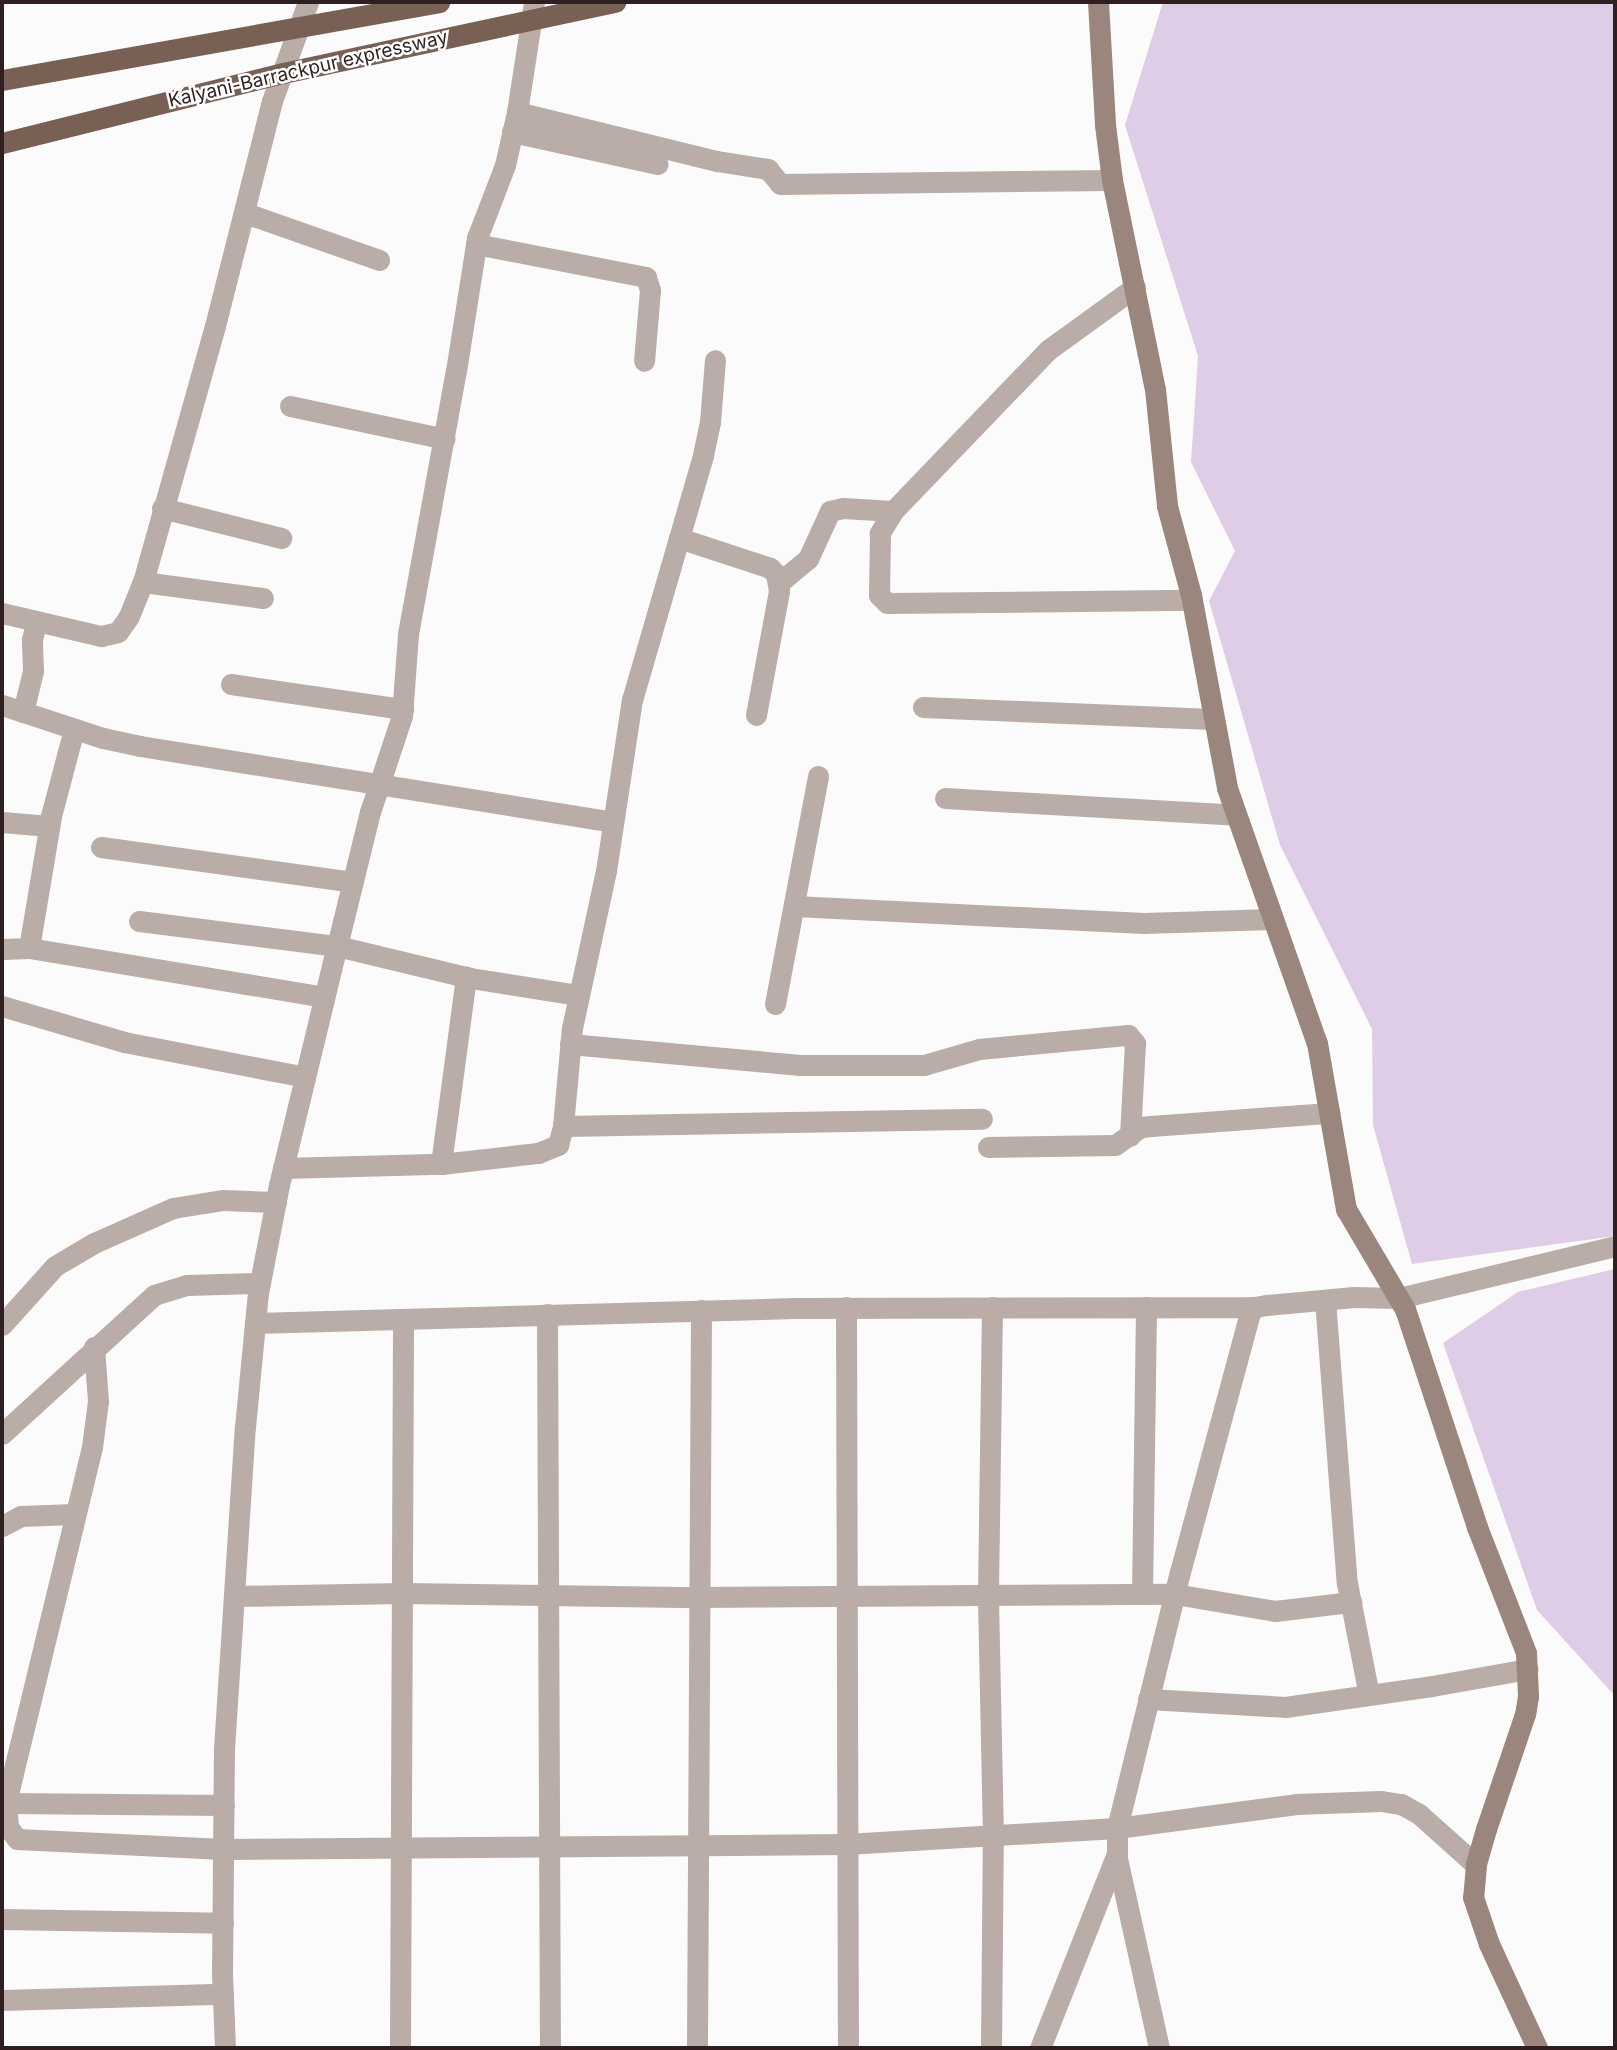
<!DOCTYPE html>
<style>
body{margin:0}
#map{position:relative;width:1617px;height:2050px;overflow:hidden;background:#fbfbfb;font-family:Inter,sans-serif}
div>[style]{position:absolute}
.water>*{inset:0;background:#dfcce6}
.minor>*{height:21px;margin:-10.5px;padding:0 10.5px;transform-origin:10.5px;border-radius:10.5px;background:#baaca6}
.tertiary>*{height:21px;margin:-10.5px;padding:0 10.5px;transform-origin:10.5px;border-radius:10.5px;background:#baaca6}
.secondary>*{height:21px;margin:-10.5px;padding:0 10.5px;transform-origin:10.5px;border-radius:10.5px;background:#9a867d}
.trunk>*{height:21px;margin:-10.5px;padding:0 10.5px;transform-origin:10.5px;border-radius:10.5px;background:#796054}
span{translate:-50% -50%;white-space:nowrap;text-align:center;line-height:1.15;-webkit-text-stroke:5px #fff;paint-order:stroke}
.street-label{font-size:19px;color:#2f1f20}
.frame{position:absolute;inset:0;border:4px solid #2f1f20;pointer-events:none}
</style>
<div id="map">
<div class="water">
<div style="clip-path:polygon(1163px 2px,1615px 2px,1615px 1236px,1412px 1264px,1373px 1125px,1372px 1029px,1280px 845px,1209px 601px,1235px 551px,1191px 462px,1198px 356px,1125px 125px)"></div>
<div style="clip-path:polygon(1615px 1269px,1615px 1696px,1537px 1610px,1443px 1343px,1518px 1292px)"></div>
</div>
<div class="minor">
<div style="left:517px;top:112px;width:206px;rotate:13.8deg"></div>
<div style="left:717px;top:161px;width:52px;rotate:8.9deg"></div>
<div style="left:768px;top:169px;width:19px;rotate:51deg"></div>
<div style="left:780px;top:184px;width:332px;rotate:-0.7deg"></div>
<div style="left:512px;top:132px;width:149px;rotate:12.4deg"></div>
<div style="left:245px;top:213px;width:142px;rotate:19.3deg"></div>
<div style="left:476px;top:244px;width:173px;rotate:11deg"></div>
<div style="left:646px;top:277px;width:14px;rotate:73deg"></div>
<div style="left:650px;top:290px;width:71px;rotate:94.8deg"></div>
<div style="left:1135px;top:287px;width:107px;rotate:144.1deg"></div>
<div style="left:1048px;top:350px;width:223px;rotate:133.9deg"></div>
<div style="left:893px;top:511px;width:26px;rotate:121deg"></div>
<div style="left:880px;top:533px;width:62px;rotate:90.9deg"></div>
<div style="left:879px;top:595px;width:11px;rotate:45deg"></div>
<div style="left:887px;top:603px;width:305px;rotate:-0.6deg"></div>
<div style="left:290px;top:406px;width:158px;rotate:12deg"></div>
<div style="left:162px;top:508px;width:123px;rotate:14.1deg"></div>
<div style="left:679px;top:538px;width:96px;rotate:18.2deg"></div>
<div style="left:770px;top:568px;width:8px;rotate:45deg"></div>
<div style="left:776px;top:574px;width:17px;rotate:80deg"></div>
<div style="left:779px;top:591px;width:126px;rotate:100.5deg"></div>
<div style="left:143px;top:582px;width:121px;rotate:7.6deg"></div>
<div style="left:779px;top:583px;width:38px;rotate:-40deg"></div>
<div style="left:808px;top:559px;width:53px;rotate:-65.4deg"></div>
<div style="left:830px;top:511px;width:13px;rotate:-13deg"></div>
<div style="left:843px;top:508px;width:50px;rotate:3.4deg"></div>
<div style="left:2px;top:613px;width:102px;rotate:13.1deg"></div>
<div style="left:101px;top:636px;width:17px;rotate:-13deg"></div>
<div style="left:118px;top:632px;width:19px;rotate:-55deg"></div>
<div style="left:129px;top:616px;width:37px;rotate:-68deg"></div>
<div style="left:143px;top:582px;width:266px;rotate:-74.3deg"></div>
<div style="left:215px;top:326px;width:232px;rotate:-75.8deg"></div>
<div style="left:272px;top:101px;width:105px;rotate:-70deg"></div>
<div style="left:231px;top:684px;width:174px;rotate:8.3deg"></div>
<div style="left:2px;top:705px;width:106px;rotate:18.1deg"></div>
<div style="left:103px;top:738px;width:38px;rotate:12deg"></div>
<div style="left:140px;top:746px;width:479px;rotate:9.1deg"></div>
<div style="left:923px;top:707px;width:289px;rotate:2.4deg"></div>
<div style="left:23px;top:712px;width:42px;rotate:-76.3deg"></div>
<div style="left:33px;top:671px;width:31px;rotate:-92deg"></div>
<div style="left:32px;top:640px;width:18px;rotate:-77deg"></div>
<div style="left:945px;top:798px;width:291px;rotate:3.3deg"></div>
<div style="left:2px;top:822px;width:47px;rotate:4.9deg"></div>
<div style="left:101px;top:847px;width:254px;rotate:7.9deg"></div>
<div style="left:794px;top:906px;width:350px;rotate:2.8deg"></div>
<div style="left:1144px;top:923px;width:128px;rotate:-1.8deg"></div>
<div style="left:139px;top:921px;width:200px;rotate:7.2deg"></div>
<div style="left:337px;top:946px;width:137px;rotate:13.5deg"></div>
<div style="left:470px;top:978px;width:110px;rotate:8.9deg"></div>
<div style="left:29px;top:948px;width:134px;rotate:-80.5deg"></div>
<div style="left:51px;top:816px;width:90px;rotate:-75.2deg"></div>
<div style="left:2px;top:949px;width:27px;rotate:-2deg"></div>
<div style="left:29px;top:948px;width:299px;rotate:9.4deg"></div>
<div style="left:775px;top:1004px;width:232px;rotate:-79.3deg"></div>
<div style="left:2px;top:1006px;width:127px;rotate:16.4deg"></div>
<div style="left:124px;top:1042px;width:184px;rotate:10.9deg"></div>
<div style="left:570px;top:1044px;width:231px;rotate:5.2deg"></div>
<div style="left:800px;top:1065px;width:124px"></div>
<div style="left:924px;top:1065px;width:57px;rotate:-16.2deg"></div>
<div style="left:979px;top:1049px;width:150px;rotate:-5.4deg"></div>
<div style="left:1128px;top:1035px;width:11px;rotate:49deg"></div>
<div style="left:1135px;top:1043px;width:93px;rotate:93.1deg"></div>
<div style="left:563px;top:1126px;width:419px;rotate:-1deg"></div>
<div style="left:988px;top:1147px;width:127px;rotate:-0.9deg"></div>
<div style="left:1115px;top:1145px;width:32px;rotate:-35deg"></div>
<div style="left:1141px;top:1127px;width:10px;rotate:-6deg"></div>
<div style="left:1151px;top:1126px;width:179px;rotate:-4.2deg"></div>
<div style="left:441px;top:1164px;width:189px;rotate:-82.4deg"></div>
<div style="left:283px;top:1168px;width:158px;rotate:-1.5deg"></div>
<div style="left:441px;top:1164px;width:98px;rotate:-6.5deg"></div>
<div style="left:538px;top:1153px;width:22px;rotate:-22deg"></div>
<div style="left:558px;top:1145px;width:20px;rotate:-75deg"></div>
<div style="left:563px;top:1126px;width:98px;rotate:-84.8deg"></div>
<div style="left:572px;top:1028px;width:161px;rotate:-77.8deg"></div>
<div style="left:606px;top:871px;width:173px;rotate:-81.4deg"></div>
<div style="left:632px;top:700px;width:255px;rotate:-73.8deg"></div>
<div style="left:703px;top:455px;width:34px;rotate:-78deg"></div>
<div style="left:710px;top:422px;width:62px;rotate:-85.4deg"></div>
<div style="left:1399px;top:1298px;width:222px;rotate:-13.5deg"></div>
<div style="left:1325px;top:1300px;width:284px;rotate:85.6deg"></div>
<div style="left:1347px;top:1583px;width:114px;rotate:78.9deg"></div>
<div style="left:846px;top:1307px;width:741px;rotate:89.85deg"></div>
<div style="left:547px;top:1314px;width:734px;rotate:89.77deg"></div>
<div style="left:255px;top:1323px;width:539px;rotate:-1.59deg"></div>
<div style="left:794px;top:1308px;width:461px;rotate:-0.1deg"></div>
<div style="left:2px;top:1325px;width:79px;rotate:-48.1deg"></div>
<div style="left:55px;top:1266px;width:45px;rotate:-30.5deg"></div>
<div style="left:94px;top:1243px;width:86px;rotate:-23.9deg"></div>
<div style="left:173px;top:1208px;width:51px;rotate:-9.1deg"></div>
<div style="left:223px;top:1200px;width:53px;rotate:2.2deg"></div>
<div style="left:94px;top:1347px;width:54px;rotate:85.8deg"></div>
<div style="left:98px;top:1401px;width:46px;rotate:97.4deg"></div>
<div style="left:92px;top:1447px;width:366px;rotate:103.6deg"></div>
<div style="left:6px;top:1803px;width:24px;rotate:85deg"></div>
<div style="left:8px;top:1827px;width:15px;rotate:53deg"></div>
<div style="left:17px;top:1839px;width:206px;rotate:2.8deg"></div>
<div style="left:223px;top:1849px;width:623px;rotate:-0.46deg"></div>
<div style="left:846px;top:1844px;width:271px;rotate:-3.4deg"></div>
<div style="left:1117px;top:1828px;width:181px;rotate:-7.6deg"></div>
<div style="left:1296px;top:1804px;width:85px;rotate:-2deg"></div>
<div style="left:1381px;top:1801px;width:20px;rotate:9deg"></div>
<div style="left:1401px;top:1804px;width:21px;rotate:29deg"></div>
<div style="left:1419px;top:1814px;width:76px;rotate:41.8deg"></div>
<div style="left:2px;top:1434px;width:206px;rotate:-42.4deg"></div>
<div style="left:154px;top:1295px;width:34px;rotate:-17deg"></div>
<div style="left:187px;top:1285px;width:73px;rotate:-1.6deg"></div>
<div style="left:2px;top:1526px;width:21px;rotate:-28deg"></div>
<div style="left:21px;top:1516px;width:54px;rotate:-2.1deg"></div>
<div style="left:1142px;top:1594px;width:287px;rotate:-89.2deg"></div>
<div style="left:234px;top:1596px;width:168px;rotate:-1deg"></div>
<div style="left:402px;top:1593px;width:296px;rotate:0.8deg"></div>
<div style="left:698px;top:1597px;width:477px;rotate:-0.4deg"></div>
<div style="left:1175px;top:1594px;width:101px;rotate:9.6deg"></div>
<div style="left:1275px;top:1611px;width:77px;rotate:-6.8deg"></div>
<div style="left:1148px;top:1699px;width:137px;rotate:3.3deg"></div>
<div style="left:1285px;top:1707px;width:148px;rotate:-8.1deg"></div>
<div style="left:1432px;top:1686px;width:97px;rotate:-10.1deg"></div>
<div style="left:6px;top:1803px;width:218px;rotate:0.5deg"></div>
<div style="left:2px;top:1919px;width:221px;rotate:1deg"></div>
<div style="left:2px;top:2000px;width:221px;rotate:-1.6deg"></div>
<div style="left:400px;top:2048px;width:729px;rotate:-89.76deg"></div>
<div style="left:697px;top:2048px;width:738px;rotate:-89.69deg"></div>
<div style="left:991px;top:2048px;width:211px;rotate:-89.5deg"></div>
<div style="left:993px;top:1837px;width:244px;rotate:-91.2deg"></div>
<div style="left:988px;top:1593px;width:286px;rotate:-89.2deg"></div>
<div style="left:1040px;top:2048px;width:209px;rotate:-68.4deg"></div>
</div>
<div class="tertiary">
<div style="left:225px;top:2048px;width:74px;rotate:-92.3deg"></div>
<div style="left:222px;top:1974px;width:225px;rotate:-89.5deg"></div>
<div style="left:224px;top:1749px;width:323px;rotate:-86.3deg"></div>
<div style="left:245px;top:1427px;width:135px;rotate:-84.5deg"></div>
<div style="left:258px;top:1293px;width:110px;rotate:-79deg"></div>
<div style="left:279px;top:1185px;width:246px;rotate:-76.4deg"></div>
<div style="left:337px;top:946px;width:138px;rotate:-76.2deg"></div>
<div style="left:370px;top:812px;width:101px;rotate:-71.6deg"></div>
<div style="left:402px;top:716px;width:82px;rotate:-85.8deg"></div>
<div style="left:408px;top:634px;width:267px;rotate:-79.7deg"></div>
<div style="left:456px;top:371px;width:135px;rotate:-81deg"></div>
<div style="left:477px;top:238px;width:78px;rotate:-69deg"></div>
<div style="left:505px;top:165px;width:54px;rotate:-77.2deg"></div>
<div style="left:517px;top:112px;width:111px;rotate:-81.2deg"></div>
<div style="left:1159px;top:2048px;width:195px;rotate:-102.5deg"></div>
<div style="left:1117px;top:1858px;width:30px;rotate:-90deg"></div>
<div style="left:1117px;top:1828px;width:264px;rotate:-76.2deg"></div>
<div style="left:1180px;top:1572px;width:268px;rotate:-74.9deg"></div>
<div style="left:1250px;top:1313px;width:8px;rotate:-50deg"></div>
<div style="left:1255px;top:1307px;width:11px;rotate:-10deg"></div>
<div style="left:1266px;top:1305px;width:88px;rotate:-5.2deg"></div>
<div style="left:1354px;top:1297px;width:45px;rotate:1.3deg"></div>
</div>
<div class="secondary">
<div style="left:1098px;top:2px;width:123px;rotate:86.7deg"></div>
<div style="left:1105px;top:125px;width:55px;rotate:82.7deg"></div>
<div style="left:1112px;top:180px;width:213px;rotate:78.4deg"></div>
<div style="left:1155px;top:389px;width:118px;rotate:84.1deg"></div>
<div style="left:1167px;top:506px;width:92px;rotate:74.9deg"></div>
<div style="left:1191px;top:595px;width:196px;rotate:79.4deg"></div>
<div style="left:1227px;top:788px;width:270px;rotate:70.6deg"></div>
<div style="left:1317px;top:1043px;width:169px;rotate:80.1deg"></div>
<div style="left:1346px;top:1209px;width:116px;rotate:59.5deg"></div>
<div style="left:1405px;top:1309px;width:230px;rotate:71.7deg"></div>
<div style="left:1477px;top:1527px;width:135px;rotate:68.7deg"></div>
<div style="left:1526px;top:1653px;width:43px;rotate:87.3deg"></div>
<div style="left:1528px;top:1696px;width:18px;rotate:99deg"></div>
<div style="left:1525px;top:1714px;width:121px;rotate:108.7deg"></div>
<div style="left:1486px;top:1829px;width:37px;rotate:106deg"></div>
<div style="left:1476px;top:1865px;width:32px;rotate:95deg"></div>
<div style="left:1473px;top:1897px;width:50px;rotate:71.2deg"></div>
<div style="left:1489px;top:1944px;width:115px;rotate:65.2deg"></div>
</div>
<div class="trunk">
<div style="left:2px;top:80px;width:444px;rotate:-10.1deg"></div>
<div style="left:2px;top:143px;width:290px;rotate:-14deg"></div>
<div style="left:283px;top:73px;width:340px;rotate:-12.1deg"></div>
</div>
<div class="street-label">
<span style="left:308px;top:69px;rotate:-13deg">Kalyani-Barrackpur expressway</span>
</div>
<div class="frame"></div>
</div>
